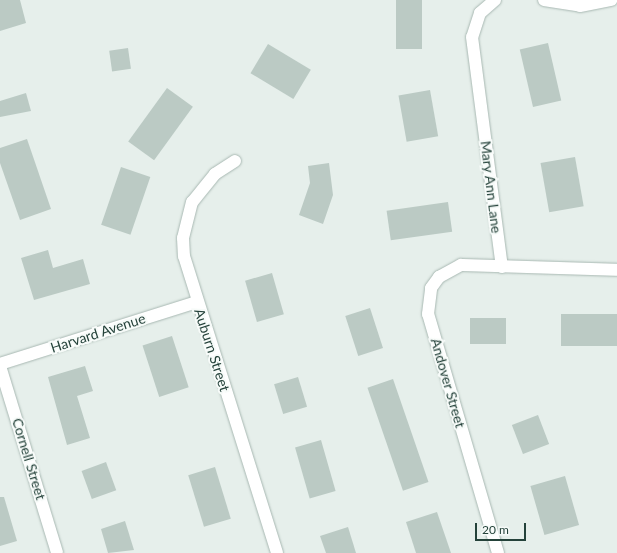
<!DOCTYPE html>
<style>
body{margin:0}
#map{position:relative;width:617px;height:553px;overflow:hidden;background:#e6efeb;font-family:Lato,sans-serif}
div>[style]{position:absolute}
.building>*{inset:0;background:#bbcac4;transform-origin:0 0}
.roads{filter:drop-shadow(0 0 1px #a8b8b2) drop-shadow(0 0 1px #a8b8b2)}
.minor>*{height:12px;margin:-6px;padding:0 6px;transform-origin:6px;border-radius:6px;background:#fff}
span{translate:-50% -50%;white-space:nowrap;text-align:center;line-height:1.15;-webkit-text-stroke:4px #f7fbf9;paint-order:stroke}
.street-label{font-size:14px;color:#24423a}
.scale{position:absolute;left:475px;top:523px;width:51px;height:18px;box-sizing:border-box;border:2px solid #24423a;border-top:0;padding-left:5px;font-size:12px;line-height:14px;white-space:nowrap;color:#24423a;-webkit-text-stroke:3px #f7fbf9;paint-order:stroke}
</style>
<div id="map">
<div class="building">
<div style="clip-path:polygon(0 0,20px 0,26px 23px,0 31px)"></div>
<div style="left:396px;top:0;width:26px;height:49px"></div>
<div style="left:548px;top:43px;width:59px;height:29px;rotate:77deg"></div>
<div style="left:268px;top:44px;width:50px;height:34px;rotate:31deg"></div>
<div style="left:128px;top:48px;width:21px;height:19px;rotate:82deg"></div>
<div style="left:167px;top:88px;width:32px;height:66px;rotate:36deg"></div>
<div style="left:430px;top:90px;width:47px;height:32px;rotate:80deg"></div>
<div style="clip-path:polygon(26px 93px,31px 111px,0 117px,0 101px)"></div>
<div style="clip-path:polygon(27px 139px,51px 209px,20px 220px,0 163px,0 148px)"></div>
<div style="left:575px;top:157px;width:50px;height:35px;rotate:80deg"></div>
<div style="clip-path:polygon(329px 163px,333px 195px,323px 224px,299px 215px,310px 183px,308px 166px)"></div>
<div style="left:121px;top:167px;width:31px;height:61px;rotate:19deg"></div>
<div style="left:448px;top:202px;width:30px;height:62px;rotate:82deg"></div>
<div style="clip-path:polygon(48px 250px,53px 268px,83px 259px,90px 284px,34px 300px,21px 258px)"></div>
<div style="left:272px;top:273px;width:43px;height:28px;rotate:74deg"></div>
<div style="left:370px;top:308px;width:42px;height:26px;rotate:72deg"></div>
<div style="left:617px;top:314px;width:32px;height:56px;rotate:90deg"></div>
<div style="left:470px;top:318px;width:36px;height:26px"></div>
<div style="left:172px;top:336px;width:54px;height:31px;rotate:72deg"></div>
<div style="clip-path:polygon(85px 366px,93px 391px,77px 396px,90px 438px,67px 445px,48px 377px)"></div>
<div style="left:298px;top:377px;width:31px;height:25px;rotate:73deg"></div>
<div style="left:393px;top:379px;width:109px;height:27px;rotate:71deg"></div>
<div style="left:538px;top:415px;width:31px;height:28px;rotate:69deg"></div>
<div style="left:321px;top:440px;width:53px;height:27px;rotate:74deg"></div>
<div style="left:106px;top:462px;width:30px;height:26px;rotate:70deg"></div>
<div style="left:215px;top:467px;width:54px;height:28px;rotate:73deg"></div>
<div style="left:565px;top:476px;width:51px;height:36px;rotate:74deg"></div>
<div style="clip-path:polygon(0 497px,4px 497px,17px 541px,0 546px)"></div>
<div style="clip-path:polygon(437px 512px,451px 553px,416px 553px,406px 522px)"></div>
<div style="clip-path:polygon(125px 521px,134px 550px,108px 553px,101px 529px)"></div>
<div style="clip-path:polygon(348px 527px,356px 553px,326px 553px,320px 536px)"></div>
</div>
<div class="roads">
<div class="minor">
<div style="left:495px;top:0;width:20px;rotate:139deg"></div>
<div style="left:480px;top:13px;width:25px;rotate:108deg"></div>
<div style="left:472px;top:37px;width:232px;rotate:82.6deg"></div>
<div style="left:544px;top:0;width:36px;rotate:9deg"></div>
<div style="left:580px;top:6px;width:32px;rotate:-11deg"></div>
<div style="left:235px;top:161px;width:24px;rotate:147deg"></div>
<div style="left:215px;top:174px;width:36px;rotate:129deg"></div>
<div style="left:192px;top:202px;width:37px;rotate:104deg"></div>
<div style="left:183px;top:238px;width:18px;rotate:87deg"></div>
<div style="left:184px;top:256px;width:311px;rotate:72.6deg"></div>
<div style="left:0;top:364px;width:207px;rotate:-17.5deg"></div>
<div style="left:0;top:366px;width:195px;rotate:73deg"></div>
<div style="left:498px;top:553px;width:249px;rotate:-106.3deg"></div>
<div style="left:428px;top:314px;width:26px;rotate:-83deg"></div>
<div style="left:431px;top:288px;width:14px;rotate:-54deg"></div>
<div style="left:439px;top:277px;width:25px;rotate:-29deg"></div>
<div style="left:461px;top:265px;width:156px;rotate:1.8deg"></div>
</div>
</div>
<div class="street-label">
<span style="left:491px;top:187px;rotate:83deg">Mary Ann Lane</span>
<span style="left:98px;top:333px;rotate:-18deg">Harvard Avenue</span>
<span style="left:212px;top:350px;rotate:72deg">Auburn Street</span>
<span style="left:448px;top:383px;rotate:74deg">Andover Street</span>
<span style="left:29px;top:459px;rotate:73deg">Cornell Street</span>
</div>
<div class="scale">20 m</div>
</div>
